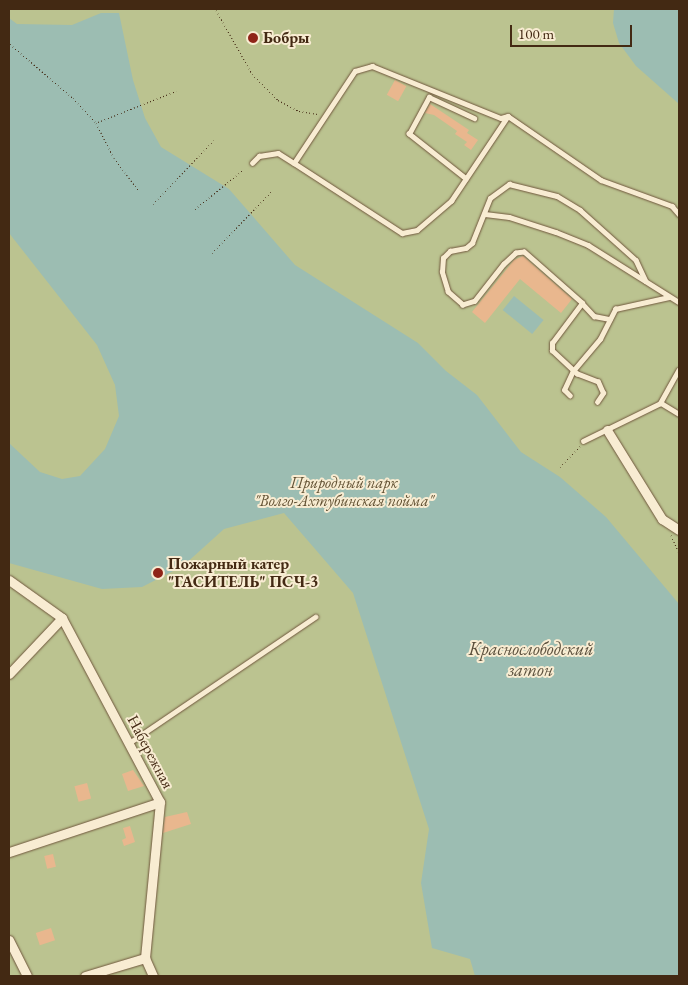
<!DOCTYPE html>
<meta charset="utf-8">
<style>
body{margin:0}
#map{position:relative;width:688px;height:985px;overflow:hidden;background:#f5e2ba;font-family:"EB Garamond",serif}
div>[style]{position:absolute}
.green>*{inset:0;background:#bbc390;transform-origin:0 0}
.water>*{inset:0;background:#9cbdb2;transform-origin:0 0}
.building>*{inset:0;background:#e9b78e;transform-origin:0 0}
.path>*{height:1px;margin-top:-0.5px;transform-origin:0;background:repeating-linear-gradient(90deg,#432913 0 1px,transparent 0 3.5px)}
.roads{filter:drop-shadow(0 0 1px #70573d) drop-shadow(0 0 1px #70573d)}
.lane>*{height:4.5px;margin:-2.25px;padding:0 2.25px;transform-origin:2.25px;border-radius:2.25px;background:#f8ecd2}
.street>*{height:9px;margin:-4.5px;padding:0 4.5px;transform-origin:4.5px;border-radius:4.5px;background:#f8ecd2}
.dots>*{width:14px;height:14px;translate:-50% -50%;box-sizing:border-box;border:2px solid #f8ecd2;border-radius:50%}
span{translate:-50% -50%;white-space:nowrap;text-align:center;line-height:1.15;-webkit-text-stroke:4px #f8ecd2;paint-order:stroke}
.poi-label{font-size:16px;color:#432913;font-weight:700}
.left{translate:0 -50%;text-align:left}
.park-label{font-size:16px;color:#615032;font-style:italic}
.street-label{font-size:16px;color:#432913}
.water-label{font-size:18px;color:#594e3b;font-style:italic}
.frame{position:absolute;inset:0;border:10px solid #432913;pointer-events:none}
.scale{position:absolute;left:510px;top:25px;width:122px;height:22px;box-sizing:border-box;border:2px solid #432913;border-top:0;padding-left:6px;font-size:15px;line-height:18px;white-space:nowrap;color:#432913;-webkit-text-stroke:4px #f8ecd2;paint-order:stroke}
</style>
<div id="map">
<div class="green">
<div style="left:9px;top:9px;width:670px;height:967px"></div>
</div>
<div class="water">
<div style="clip-path:polygon(614px 9px,679px 9px,679px 104px,636px 66px,619px 43px,613px 23px)"></div>
<div style="clip-path:polygon(101px 13px,119px 13px,133px 80px,145px 118px,161px 147px,229px 189px,295px 265px,418px 343px,446px 371px,477px 395px,521px 452px,560px 477px,606px 517px,679px 604px,679px 976px,475px 976px,470px 959px,432px 948px,421px 883px,429px 829px,353px 593px,284px 513px,224px 529px,183px 566px,142px 587px,102px 589px,9px 563px,9px 443px,40px 472px,62px 479px,80px 476px,105px 449px,119px 416px,115px 385px,97px 345px,9px 233px,9px 18px,17px 24px,72px 25px)"></div>
<div style="left:514px;top:296px;width:38px;height:18px;rotate:39deg"></div>
</div>
<div class="building">
<div style="left:395px;top:80px;width:13px;height:17px;rotate:29deg"></div>
<div style="clip-path:polygon(430px 104px,469px 130px,467px 133px,478px 140px,471px 150px,464px 145px,467px 142px,455px 134px,457px 131px,434px 115px,425px 113px)"></div>
<div style="clip-path:polygon(523px 256px,572px 299px,561px 313px,520px 279px,485px 323px,472px 312px,514px 260px)"></div>
<div style="clip-path:polygon(133px 770px,144px 786px,128px 791px,122px 774px)"></div>
<div style="left:87px;top:783px;width:16px;height:13px;rotate:75deg"></div>
<div style="clip-path:polygon(187px 812px,191px 824px,163px 833px,165px 817px)"></div>
<div style="clip-path:polygon(130px 826px,135px 842px,124px 846px,122px 840px,126px 838px,123px 828px)"></div>
<div style="left:53px;top:854px;width:13px;height:9px;rotate:77deg"></div>
<div style="left:51px;top:928px;width:13px;height:16px;rotate:72deg"></div>
</div>
<div class="path">
<div style="left:216px;top:10px;width:73px;rotate:60.6deg"></div>
<div style="left:252px;top:74px;width:37px;rotate:45deg"></div>
<div style="left:278px;top:100px;width:24px;rotate:28deg"></div>
<div style="left:299px;top:111px;width:19px;rotate:9deg"></div>
<div style="left:10px;top:44px;width:83px;rotate:40.6deg"></div>
<div style="left:73px;top:98px;width:34px;rotate:47deg"></div>
<div style="left:96px;top:123px;width:39px;rotate:63deg"></div>
<div style="left:114px;top:158px;width:41px;rotate:52.9deg"></div>
<div style="left:98px;top:122px;width:84px;rotate:-21.7deg"></div>
<div style="left:153px;top:204px;width:88px;rotate:-46.4deg"></div>
<div style="left:195px;top:209px;width:62px;rotate:-39.1deg"></div>
<div style="left:212px;top:253px;width:85px;rotate:-46deg"></div>
<div style="left:560px;top:467px;width:29px;rotate:-46deg"></div>
<div style="left:671px;top:535px;width:20px;rotate:66deg"></div>
<div style="left:252px;top:976px;width:20px"></div>
</div>
<div class="roads">
<div class="lane">
<div style="left:252px;top:163px;width:10px;rotate:-45deg"></div>
<div style="left:259px;top:156px;width:19px;rotate:-9deg"></div>
<div style="left:278px;top:153px;width:19px;rotate:32deg"></div>
<div style="left:294px;top:163px;width:110px;rotate:-56.5deg"></div>
<div style="left:355px;top:71px;width:18px;rotate:-16deg"></div>
<div style="left:372px;top:66px;width:139px;rotate:22deg"></div>
<div style="left:501px;top:118px;width:7px;rotate:-16deg"></div>
<div style="left:508px;top:116px;width:113px;rotate:34.5deg"></div>
<div style="left:601px;top:180px;width:76px;rotate:20.1deg"></div>
<div style="left:672px;top:206px;width:11px;rotate:49deg"></div>
<div style="left:294px;top:163px;width:129px;rotate:32.9deg"></div>
<div style="left:402px;top:233px;width:15px;rotate:-11deg"></div>
<div style="left:417px;top:230px;width:45px;rotate:-40.5deg"></div>
<div style="left:451px;top:201px;width:102px;rotate:-56.2deg"></div>
<div style="left:466px;top:179px;width:73px;rotate:-141.7deg"></div>
<div style="left:409px;top:134px;width:42px;rotate:-61.6deg"></div>
<div style="left:429px;top:97px;width:50px;rotate:25deg"></div>
<div style="left:485px;top:214px;width:24px;rotate:7deg"></div>
<div style="left:509px;top:217px;width:49px;rotate:17.7deg"></div>
<div style="left:556px;top:232px;width:35px;rotate:22deg"></div>
<div style="left:588px;top:245px;width:107px;rotate:32.1deg"></div>
<div style="left:582px;top:303px;width:18px;rotate:47deg"></div>
<div style="left:594px;top:316px;width:16px;rotate:11deg"></div>
<div style="left:679px;top:370px;width:38px;rotate:119deg"></div>
<div style="left:661px;top:403px;width:21px;rotate:31deg"></div>
<div style="left:570px;top:396px;width:8px;rotate:-135deg"></div>
<div style="left:564px;top:390px;width:21px;rotate:-65deg"></div>
<div style="left:573px;top:371px;width:42px;rotate:-49.8deg"></div>
<div style="left:600px;top:339px;width:34px;rotate:-63deg"></div>
<div style="left:615px;top:309px;width:55px;rotate:-12.5deg"></div>
<div style="left:597px;top:402px;width:11px;rotate:-56deg"></div>
<div style="left:603px;top:393px;width:12px;rotate:-114deg"></div>
<div style="left:598px;top:382px;width:22px;rotate:-159deg"></div>
<div style="left:577px;top:374px;width:34px;rotate:-137deg"></div>
<div style="left:552px;top:351px;width:8px;rotate:-90deg"></div>
<div style="left:552px;top:343px;width:50px;rotate:-53.1deg"></div>
<div style="left:582px;top:303px;width:77px;rotate:-138.7deg"></div>
<div style="left:524px;top:252px;width:8px;rotate:173deg"></div>
<div style="left:516px;top:253px;width:16px;rotate:137deg"></div>
<div style="left:504px;top:264px;width:47px;rotate:128.1deg"></div>
<div style="left:475px;top:301px;width:13px;rotate:162deg"></div>
<div style="left:463px;top:305px;width:20px;rotate:-139deg"></div>
<div style="left:448px;top:292px;width:21px;rotate:-107deg"></div>
<div style="left:442px;top:272px;width:14px;rotate:-86deg"></div>
<div style="left:443px;top:258px;width:10px;rotate:-45deg"></div>
<div style="left:450px;top:251px;width:16px;rotate:-11deg"></div>
<div style="left:466px;top:248px;width:8px;rotate:-40deg"></div>
<div style="left:472px;top:243px;width:48px;rotate:-68.2deg"></div>
<div style="left:490px;top:198px;width:24px;rotate:-36deg"></div>
<div style="left:509px;top:184px;width:49px;rotate:14deg"></div>
<div style="left:557px;top:196px;width:27px;rotate:31deg"></div>
<div style="left:580px;top:210px;width:75px;rotate:41.8deg"></div>
<div style="left:636px;top:260px;width:23px;rotate:65deg"></div>
<div style="left:583px;top:441px;width:87px;rotate:-26deg"></div>
<div style="left:129px;top:743px;width:225px;rotate:-34.1deg"></div>
</div>
<div class="street">
<div style="left:607px;top:430px;width:105px;rotate:58.3deg"></div>
<div style="left:662px;top:519px;width:20px;rotate:33deg"></div>
<div style="left:9px;top:580px;width:65px;rotate:35.6deg"></div>
<div style="left:62px;top:618px;width:208px;rotate:62deg"></div>
<div style="left:160px;top:802px;width:157px;rotate:95.5deg"></div>
<div style="left:145px;top:958px;width:20px;rotate:66deg"></div>
<div style="left:9px;top:674px;width:77px;rotate:-46.6deg"></div>
<div style="left:9px;top:852px;width:159px;rotate:-18.3deg"></div>
<div style="left:9px;top:940px;width:40px;rotate:63.4deg"></div>
<div style="left:85px;top:976px;width:63px;rotate:-16.7deg"></div>
</div>
</div>
<div class="dots">
<div style="left:253px;top:38px;background:#8f2418"></div>
<div style="left:158px;top:573px;background:#8f2418"></div>
</div>
<div class="poi-label">
<span class="left" style="left:263px;top:38px">Бобры</span>
<span class="left" style="left:168px;top:573px">Пожарный катер<br>"ГАСИТЕЛЬ" ПСЧ-3</span>
</div>
<div class="park-label">
<span style="left:344px;top:492px">Природный парк<br>"Волго-Ахтубинская пойма"</span>
</div>
<div class="street-label">
<span style="left:150px;top:752px;rotate:62deg">Набережная</span>
</div>
<div class="water-label">
<span style="left:531px;top:660px">Краснослободский<br>затон</span>
</div>
<div class="frame"></div>
<div class="scale">100 m</div>
</div>
